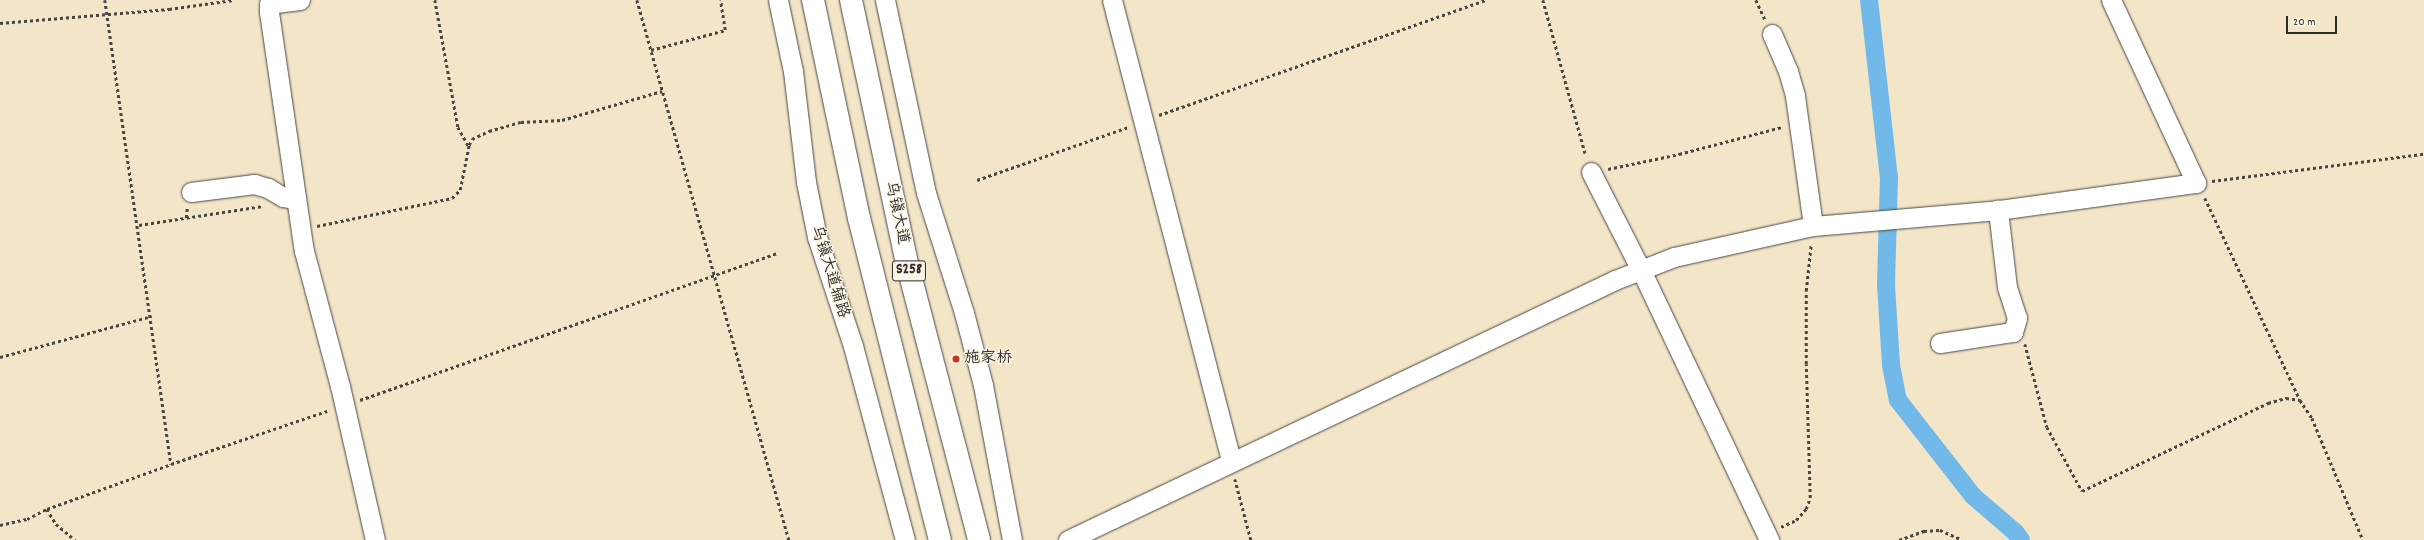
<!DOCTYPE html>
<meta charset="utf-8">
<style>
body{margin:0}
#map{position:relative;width:2424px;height:540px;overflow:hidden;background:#f3e5c8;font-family:Dekko,"LXGW WenKai TC",sans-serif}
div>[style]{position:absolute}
.canal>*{height:18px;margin:-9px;padding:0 9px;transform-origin:9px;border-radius:9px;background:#71b9e9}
.path>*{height:2.5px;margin-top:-1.25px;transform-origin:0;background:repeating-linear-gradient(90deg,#494743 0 3px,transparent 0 6px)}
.roads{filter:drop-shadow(0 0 1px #494743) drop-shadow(0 0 1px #494743)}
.minor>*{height:19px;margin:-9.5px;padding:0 9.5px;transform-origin:9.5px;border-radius:9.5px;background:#fff}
.major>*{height:22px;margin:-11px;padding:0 11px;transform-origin:11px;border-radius:11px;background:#fff}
.dots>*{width:11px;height:11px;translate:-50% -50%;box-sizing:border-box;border:2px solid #fcf5e5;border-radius:50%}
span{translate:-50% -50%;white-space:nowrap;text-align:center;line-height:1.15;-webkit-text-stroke:3px #fcf5e5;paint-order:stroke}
.shield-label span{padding:1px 3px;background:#fcf5e5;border:1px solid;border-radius:3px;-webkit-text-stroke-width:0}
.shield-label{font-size:15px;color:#2b2b2b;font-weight:700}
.street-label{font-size:16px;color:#2b2b2b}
.poi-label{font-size:16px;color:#2b2b2b}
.left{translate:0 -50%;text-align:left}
.scale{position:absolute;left:2286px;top:16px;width:51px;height:18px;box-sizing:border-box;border:2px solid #2b2b2b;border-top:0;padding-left:5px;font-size:12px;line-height:14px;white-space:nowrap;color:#2b2b2b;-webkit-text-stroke:3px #fcf5e5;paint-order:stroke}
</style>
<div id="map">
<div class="canal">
<div style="left:1869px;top:0;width:178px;rotate:83.6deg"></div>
<div style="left:1889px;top:177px;width:108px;rotate:91.6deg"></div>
<div style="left:1886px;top:285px;width:80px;rotate:86.4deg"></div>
<div style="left:1891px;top:365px;width:36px;rotate:79deg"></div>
<div style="left:1898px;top:400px;width:122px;rotate:52deg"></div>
<div style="left:1973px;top:496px;width:55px;rotate:40.6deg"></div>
<div style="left:2015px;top:532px;width:10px;rotate:53deg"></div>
</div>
<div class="path">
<div style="left:105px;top:0;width:469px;rotate:81.9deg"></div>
<div style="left:435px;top:0;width:129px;rotate:79.7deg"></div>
<div style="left:458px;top:127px;width:21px;rotate:61deg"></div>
<div style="left:637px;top:0;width:561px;rotate:74.28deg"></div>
<div style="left:1543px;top:0;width:162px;rotate:74.6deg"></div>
<div style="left:1756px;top:0;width:21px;rotate:65deg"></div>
<div style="left:0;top:23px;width:170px;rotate:-4.7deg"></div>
<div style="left:169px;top:9px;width:65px;rotate:-8deg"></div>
<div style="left:651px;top:50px;width:77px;rotate:-15.1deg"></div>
<div style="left:725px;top:30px;width:30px;rotate:-99deg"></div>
<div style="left:1159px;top:115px;width:346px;rotate:-19.4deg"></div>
<div style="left:1608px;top:169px;width:73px;rotate:-11.9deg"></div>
<div style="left:1679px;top:154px;width:106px;rotate:-14.7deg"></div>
<div style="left:977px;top:180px;width:160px;rotate:-19.3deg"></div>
<div style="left:2212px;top:181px;width:214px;rotate:-7.3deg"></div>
<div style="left:2205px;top:198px;width:223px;rotate:64.8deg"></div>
<div style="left:186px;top:218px;width:10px;rotate:-84deg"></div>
<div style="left:139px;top:225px;width:125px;rotate:-8.7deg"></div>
<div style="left:317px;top:226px;width:138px;rotate:-11.7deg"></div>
<div style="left:452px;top:198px;width:11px;rotate:-45deg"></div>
<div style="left:460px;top:190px;width:46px;rotate:-78.7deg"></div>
<div style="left:469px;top:145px;width:7px;rotate:-63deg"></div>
<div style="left:472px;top:139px;width:19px;rotate:-25deg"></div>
<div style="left:489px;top:131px;width:33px;rotate:-16deg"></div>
<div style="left:521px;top:122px;width:41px;rotate:-2.8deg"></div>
<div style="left:562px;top:120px;width:104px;rotate:-16.2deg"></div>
<div style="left:2025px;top:344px;width:86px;rotate:75.2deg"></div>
<div style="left:2047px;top:427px;width:73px;rotate:61.3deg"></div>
<div style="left:2082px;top:491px;width:206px;rotate:-25.3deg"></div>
<div style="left:2268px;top:403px;width:19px;rotate:-16deg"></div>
<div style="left:2286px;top:398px;width:14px;rotate:8deg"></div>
<div style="left:2300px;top:400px;width:22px;rotate:56deg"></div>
<div style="left:2312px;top:418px;width:132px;rotate:67.3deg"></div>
<div style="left:0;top:357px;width:157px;rotate:-15.1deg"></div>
<div style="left:360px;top:400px;width:442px;rotate:-19.4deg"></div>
<div style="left:1235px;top:479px;width:63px;rotate:75.3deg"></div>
<div style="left:47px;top:509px;width:17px;rotate:59deg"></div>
<div style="left:56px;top:524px;width:25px;rotate:40deg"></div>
<div style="left:0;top:525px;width:28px;rotate:-13deg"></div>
<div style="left:27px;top:519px;width:22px;rotate:-27deg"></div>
<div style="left:47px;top:509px;width:132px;rotate:-19.9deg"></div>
<div style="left:171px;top:464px;width:165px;rotate:-18.8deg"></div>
<div style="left:1781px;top:527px;width:17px;rotate:-25deg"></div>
<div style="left:1796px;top:520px;width:15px;rotate:-48deg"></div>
<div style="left:1806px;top:509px;width:12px;rotate:-70deg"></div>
<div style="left:1810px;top:498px;width:134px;rotate:-91.7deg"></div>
<div style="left:1806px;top:364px;width:73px;rotate:-90deg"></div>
<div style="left:1806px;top:291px;width:47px;rotate:-83.9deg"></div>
<div style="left:1899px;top:540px;width:27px;rotate:-20deg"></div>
<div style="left:1924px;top:531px;width:16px;rotate:-4deg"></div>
<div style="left:1940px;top:530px;width:24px;rotate:24deg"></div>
</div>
<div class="roads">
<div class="minor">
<div style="left:300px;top:0;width:31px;rotate:173deg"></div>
<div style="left:269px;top:4px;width:8px;rotate:90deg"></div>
<div style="left:269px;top:12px;width:242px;rotate:81.7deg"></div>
<div style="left:304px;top:251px;width:140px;rotate:75.1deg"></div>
<div style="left:340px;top:386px;width:158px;rotate:77.2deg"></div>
<div style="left:778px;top:0;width:73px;rotate:78.1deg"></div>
<div style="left:793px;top:71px;width:112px;rotate:83.3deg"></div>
<div style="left:806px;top:182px;width:56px;rotate:78.7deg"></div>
<div style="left:817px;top:237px;width:115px;rotate:71.7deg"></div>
<div style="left:853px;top:346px;width:201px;rotate:75deg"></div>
<div style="left:885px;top:0;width:197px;rotate:78deg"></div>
<div style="left:926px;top:193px;width:126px;rotate:72.4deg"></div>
<div style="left:964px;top:313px;width:74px;rotate:75.2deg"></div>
<div style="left:983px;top:385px;width:158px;rotate:79.4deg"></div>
<div style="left:1112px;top:0;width:476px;rotate:75.5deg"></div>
<div style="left:1772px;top:34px;width:40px;rotate:66.6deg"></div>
<div style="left:1788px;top:71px;width:26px;rotate:74deg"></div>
<div style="left:1795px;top:96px;width:131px;rotate:82.1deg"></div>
<div style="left:1591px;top:172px;width:110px;rotate:63deg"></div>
<div style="left:1641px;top:270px;width:299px;rotate:64.6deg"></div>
<div style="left:191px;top:192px;width:64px;rotate:-7.2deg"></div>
<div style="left:254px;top:184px;width:15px;rotate:16deg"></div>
<div style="left:268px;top:188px;width:17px;rotate:31deg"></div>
<div style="left:283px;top:197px;width:13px;rotate:9deg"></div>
<div style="left:1940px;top:343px;width:74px;rotate:-8.6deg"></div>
<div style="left:2013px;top:332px;width:15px;rotate:-74deg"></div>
<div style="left:2017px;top:318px;width:33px;rotate:-108deg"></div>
<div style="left:2007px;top:287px;width:78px;rotate:-96.7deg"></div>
<div style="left:1068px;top:540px;width:606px;rotate:-25.42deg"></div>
<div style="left:1615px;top:280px;width:63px;rotate:-21.3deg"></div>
<div style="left:1674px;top:257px;width:142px;rotate:-12.6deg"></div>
<div style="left:1813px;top:226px;width:186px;rotate:-4.9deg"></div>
<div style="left:1998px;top:210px;width:200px;rotate:-7.8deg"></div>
<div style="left:2196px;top:183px;width:202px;rotate:-114.9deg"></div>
</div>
<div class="major">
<div style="left:813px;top:0;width:223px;rotate:78.1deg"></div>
<div style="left:859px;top:218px;width:332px;rotate:75.9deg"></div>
<div style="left:851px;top:0;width:269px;rotate:78deg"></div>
<div style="left:907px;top:263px;width:286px;rotate:75.4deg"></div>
</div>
</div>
<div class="dots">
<div style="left:956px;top:359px;background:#c8321e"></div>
</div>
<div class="shield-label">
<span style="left:909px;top:271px">S258</span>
</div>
<div class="street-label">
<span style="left:896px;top:213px;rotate:78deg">乌镇大道</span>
<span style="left:829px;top:272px;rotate:73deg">乌镇大道辅路</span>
</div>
<div class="poi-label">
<span class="left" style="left:964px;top:359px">施家桥</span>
</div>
<div class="scale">20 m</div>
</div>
